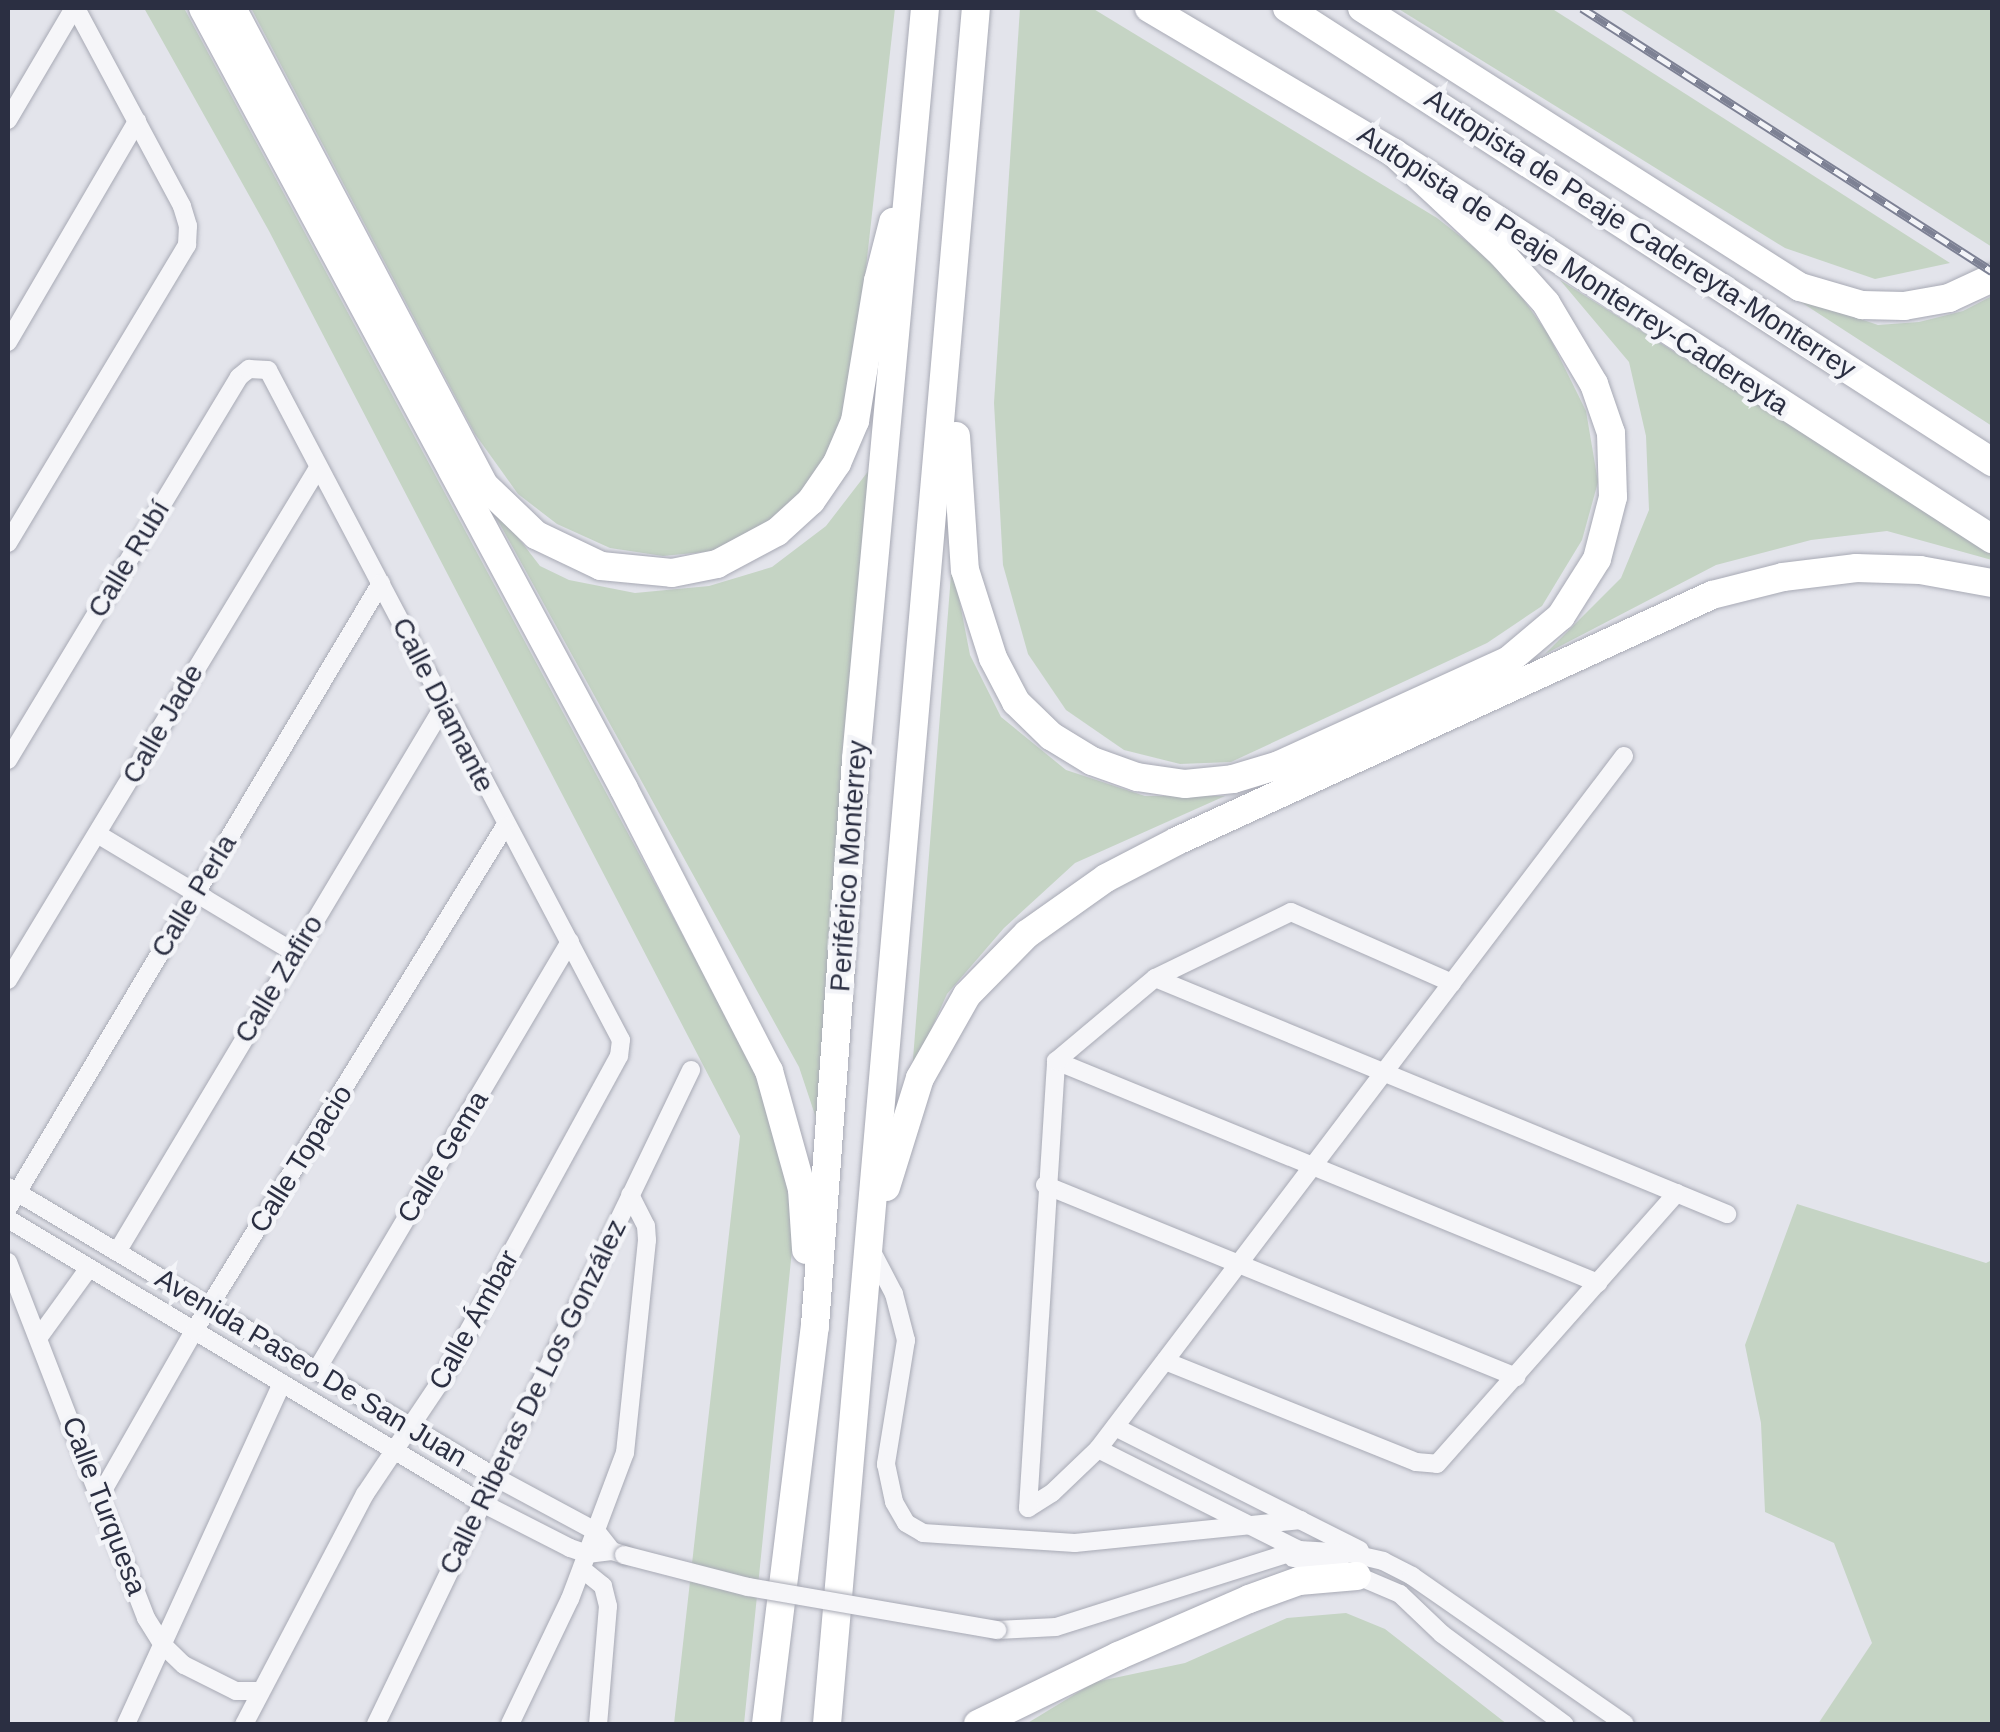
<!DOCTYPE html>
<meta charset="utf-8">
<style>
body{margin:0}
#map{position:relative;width:2000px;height:1732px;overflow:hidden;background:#e3e4eb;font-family:Helvetica,sans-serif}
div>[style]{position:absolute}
.green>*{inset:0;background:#c5d4c4}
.roads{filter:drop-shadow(0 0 2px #a8aab5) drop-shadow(0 0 2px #a8aab5)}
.minor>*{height:18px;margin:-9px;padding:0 9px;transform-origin:9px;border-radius:9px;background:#f6f6f9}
.highway>*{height:28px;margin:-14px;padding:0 14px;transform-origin:14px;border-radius:14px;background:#fff}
.rail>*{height:9px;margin-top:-4.5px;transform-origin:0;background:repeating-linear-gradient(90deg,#f3f4f8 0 15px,#7d8194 0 30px);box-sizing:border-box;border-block:2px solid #7d8194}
.bridges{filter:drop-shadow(0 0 2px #a8aab5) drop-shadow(0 0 2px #a8aab5)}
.minor-bridge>*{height:18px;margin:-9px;padding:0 9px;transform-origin:9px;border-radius:9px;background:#f6f6f9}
span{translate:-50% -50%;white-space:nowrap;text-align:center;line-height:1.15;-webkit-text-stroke:9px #f3f4f8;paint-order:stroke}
.street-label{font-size:28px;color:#2b2f42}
.frame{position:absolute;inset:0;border:10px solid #2b2f42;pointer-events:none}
</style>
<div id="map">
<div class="green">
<div style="clip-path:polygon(144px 8px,184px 8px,765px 1088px,784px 1159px,793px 1240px,744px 1724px,674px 1724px,740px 1136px,269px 231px)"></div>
<div style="clip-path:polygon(251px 8px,895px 8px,855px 366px,835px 440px,800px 498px,761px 529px,714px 551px,663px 556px,610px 548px,557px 524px,518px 494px,475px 434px)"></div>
<div style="clip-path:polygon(1020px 8px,1092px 8px,1437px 218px,1501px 268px,1548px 334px,1586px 411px,1598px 482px,1582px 540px,1542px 606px,1487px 643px,1231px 762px,1180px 764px,1124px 750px,1066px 710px,1028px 654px,1003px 565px,994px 403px)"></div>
<div style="clip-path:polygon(1397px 8px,1551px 8px,1950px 263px,1875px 279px,1785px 248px)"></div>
<div style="clip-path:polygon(1618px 8px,1992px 8px,1992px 247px)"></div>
<div style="clip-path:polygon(1560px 280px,1992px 552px,1992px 560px,1887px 531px,1811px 540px,1716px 565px,1545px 654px,1621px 578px,1649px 510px,1646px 436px,1629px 362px)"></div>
<div style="clip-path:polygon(1790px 295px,1878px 325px,1919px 322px,1963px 311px,1992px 296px,1992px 426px)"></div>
<div style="clip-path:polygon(873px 465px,816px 1118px,799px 1067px,480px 488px,540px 566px,569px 580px,635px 593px,709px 586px,772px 567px,826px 526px)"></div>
<div style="clip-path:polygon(952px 562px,970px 655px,1001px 717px,1066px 770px,1145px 796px,1225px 796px,1075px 863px,1004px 928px,947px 994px,912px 1072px)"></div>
<div style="clip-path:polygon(1797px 1204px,1986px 1263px,1992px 1260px,1992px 1724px,1818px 1724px,1872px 1643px,1834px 1543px,1765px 1512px,1761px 1423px,1745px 1345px)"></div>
<div style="clip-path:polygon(1346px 1613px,1385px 1629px,1507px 1724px,1026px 1724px,1095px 1682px,1185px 1663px,1287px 1618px)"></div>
</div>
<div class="roads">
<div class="minor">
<div style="left:8px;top:120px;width:130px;rotate:-59.5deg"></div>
<div style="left:8px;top:342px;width:256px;rotate:-59.7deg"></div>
<div style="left:8px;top:543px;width:348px;rotate:-59deg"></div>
<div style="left:187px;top:245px;width:19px;rotate:-87deg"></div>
<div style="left:188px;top:226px;width:21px;rotate:-107deg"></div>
<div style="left:182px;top:206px;width:225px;rotate:-118.2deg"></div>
<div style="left:8px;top:760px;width:447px;rotate:-58.9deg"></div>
<div style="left:239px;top:377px;width:13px;rotate:-39deg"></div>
<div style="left:249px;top:369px;width:19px;rotate:3deg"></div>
<div style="left:268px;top:370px;width:757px;rotate:62.22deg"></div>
<div style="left:621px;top:1040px;width:16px;rotate:97deg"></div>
<div style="left:619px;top:1056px;width:367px;rotate:118.7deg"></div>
<div style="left:443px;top:1378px;width:140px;rotate:123.9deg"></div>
<div style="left:365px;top:1494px;width:260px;rotate:117.7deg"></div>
<div style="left:99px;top:835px;width:227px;rotate:31deg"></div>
<div style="left:1155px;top:978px;width:619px;rotate:22.42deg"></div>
<div style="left:8px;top:980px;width:599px;rotate:-58.81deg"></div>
<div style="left:1056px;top:1061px;width:586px;rotate:22.27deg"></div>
<div style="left:1045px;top:1185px;width:509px;rotate:22.18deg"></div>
<div style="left:8px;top:1187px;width:567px;rotate:30.77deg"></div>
<div style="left:495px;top:1477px;width:116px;rotate:28.3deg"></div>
<div style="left:597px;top:1532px;width:24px;rotate:52deg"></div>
<div style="left:8px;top:1208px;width:728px;rotate:-59.17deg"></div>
<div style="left:8px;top:1219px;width:553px;rotate:30.93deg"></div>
<div style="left:482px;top:1503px;width:99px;rotate:27.1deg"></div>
<div style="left:570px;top:1548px;width:18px;rotate:19deg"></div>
<div style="left:587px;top:1554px;width:25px;rotate:-7deg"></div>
<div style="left:612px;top:1551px;width:13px;rotate:18deg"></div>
<div style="left:870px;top:1248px;width:52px;rotate:62.4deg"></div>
<div style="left:894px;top:1294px;width:48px;rotate:75.4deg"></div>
<div style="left:906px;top:1340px;width:126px;rotate:99.2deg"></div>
<div style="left:886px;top:1464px;width:39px;rotate:78deg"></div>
<div style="left:894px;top:1502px;width:24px;rotate:60deg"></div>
<div style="left:906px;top:1523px;width:20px;rotate:30deg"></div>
<div style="left:923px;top:1533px;width:152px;rotate:3.8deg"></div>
<div style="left:1075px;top:1543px;width:227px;rotate:-5.8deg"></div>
<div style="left:117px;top:1252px;width:635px;rotate:-59.11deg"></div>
<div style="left:8px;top:1262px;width:382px;rotate:68.8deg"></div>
<div style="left:146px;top:1618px;width:32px;rotate:58deg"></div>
<div style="left:163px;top:1645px;width:29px;rotate:44deg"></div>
<div style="left:184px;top:1665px;width:58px;rotate:26.6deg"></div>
<div style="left:236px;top:1691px;width:22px"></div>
<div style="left:39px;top:1337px;width:85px;rotate:-54.1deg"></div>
<div style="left:1165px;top:1361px;width:271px;rotate:21.9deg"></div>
<div style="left:1416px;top:1462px;width:21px;rotate:5deg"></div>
<div style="left:1437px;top:1464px;width:362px;rotate:-48.5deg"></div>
<div style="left:316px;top:1371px;width:499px;rotate:-59.4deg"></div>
<div style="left:1115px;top:1427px;width:274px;rotate:26.7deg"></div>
<div style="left:1098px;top:1449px;width:225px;rotate:26.7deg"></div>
<div style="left:101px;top:1494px;width:188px;rotate:-60.3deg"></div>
<div style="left:194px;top:1331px;width:593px;rotate:-58.37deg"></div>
<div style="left:1028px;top:1508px;width:28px;rotate:-32deg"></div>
<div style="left:1052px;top:1493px;width:64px;rotate:-43.7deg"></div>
<div style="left:1098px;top:1449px;width:870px;rotate:-52.8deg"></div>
<div style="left:1028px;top:1508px;width:448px;rotate:-86.4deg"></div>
<div style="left:1056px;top:1061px;width:129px;rotate:-40deg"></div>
<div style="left:1155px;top:978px;width:151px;rotate:-25.9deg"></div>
<div style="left:1291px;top:912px;width:176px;rotate:23.8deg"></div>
<div style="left:1293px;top:1558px;width:40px;rotate:10deg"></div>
<div style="left:1332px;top:1565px;width:74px;rotate:23.1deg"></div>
<div style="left:1400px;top:1594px;width:58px;rotate:43.6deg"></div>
<div style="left:1442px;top:1634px;width:152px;rotate:36.4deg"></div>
<div style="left:582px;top:1569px;width:27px;rotate:39deg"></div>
<div style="left:603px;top:1586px;width:21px;rotate:76deg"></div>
<div style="left:608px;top:1606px;width:118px;rotate:94.8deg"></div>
<div style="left:997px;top:1630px;width:59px;rotate:-2.9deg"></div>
<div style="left:1056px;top:1627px;width:255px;rotate:-17.6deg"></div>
<div style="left:1299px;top:1550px;width:50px;rotate:3.4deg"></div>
<div style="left:1349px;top:1553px;width:35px;rotate:13deg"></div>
<div style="left:1383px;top:1561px;width:33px;rotate:27deg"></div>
<div style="left:1412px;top:1576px;width:259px;rotate:34.8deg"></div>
<div style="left:126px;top:1724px;width:373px;rotate:-65.4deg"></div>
<div style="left:376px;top:1724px;width:726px;rotate:-64.28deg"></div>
<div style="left:510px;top:1724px;width:139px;rotate:-64.4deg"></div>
<div style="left:570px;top:1599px;width:156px;rotate:-69.4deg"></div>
<div style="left:625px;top:1453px;width:214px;rotate:-84.1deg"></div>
<div style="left:647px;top:1240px;width:14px;rotate:-94deg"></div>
<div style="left:646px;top:1226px;width:35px;rotate:-117deg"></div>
</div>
<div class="highway">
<div style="left:203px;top:8px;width:887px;rotate:61.67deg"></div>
<div style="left:624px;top:789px;width:317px;rotate:62.8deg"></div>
<div style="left:769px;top:1071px;width:123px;rotate:74.4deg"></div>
<div style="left:802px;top:1189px;width:61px;rotate:86.2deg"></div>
<div style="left:232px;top:8px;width:539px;rotate:62.15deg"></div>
<div style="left:484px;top:485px;width:72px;rotate:43.9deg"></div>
<div style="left:536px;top:535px;width:72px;rotate:25.5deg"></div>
<div style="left:601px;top:566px;width:71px;rotate:5.6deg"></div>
<div style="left:672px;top:573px;width:46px;rotate:-11.3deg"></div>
<div style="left:717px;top:564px;width:68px;rotate:-28.1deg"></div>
<div style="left:777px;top:532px;width:46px;rotate:-42.4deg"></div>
<div style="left:811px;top:501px;width:46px;rotate:-55.6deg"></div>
<div style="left:837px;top:463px;width:46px;rotate:-66.8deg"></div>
<div style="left:855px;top:421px;width:142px;rotate:-80.7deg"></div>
<div style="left:878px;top:281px;width:61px;rotate:-75.7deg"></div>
<div style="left:1149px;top:8px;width:285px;rotate:30.6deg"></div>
<div style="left:1394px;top:153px;width:712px;rotate:32.84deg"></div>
<div style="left:1287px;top:8px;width:839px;rotate:32.78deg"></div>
<div style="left:1362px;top:8px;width:519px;rotate:32.5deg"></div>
<div style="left:1800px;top:287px;width:65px;rotate:16.2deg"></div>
<div style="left:1862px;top:305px;width:42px;rotate:1.4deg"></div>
<div style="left:1904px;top:306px;width:46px;rotate:-10.1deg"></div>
<div style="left:1949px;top:298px;width:47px;rotate:-24.9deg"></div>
<div style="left:956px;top:436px;width:134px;rotate:86.2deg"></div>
<div style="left:965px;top:570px;width:92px;rotate:72.3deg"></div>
<div style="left:993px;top:658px;width:50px;rotate:62.4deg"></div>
<div style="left:1016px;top:702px;width:49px;rotate:44.2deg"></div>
<div style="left:1051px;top:736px;width:48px;rotate:31.4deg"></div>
<div style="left:1092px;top:761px;width:48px;rotate:19.6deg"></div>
<div style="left:1137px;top:777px;width:49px;rotate:8.3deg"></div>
<div style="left:1185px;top:784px;width:48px;rotate:-5.9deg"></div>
<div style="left:1233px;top:779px;width:48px;rotate:-16.9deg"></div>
<div style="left:1279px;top:765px;width:253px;rotate:-24.5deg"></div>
<div style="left:1509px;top:660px;width:68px;rotate:-40.2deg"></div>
<div style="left:1561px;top:616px;width:67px;rotate:-57.7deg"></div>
<div style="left:1597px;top:559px;width:64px;rotate:-75.5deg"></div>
<div style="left:1613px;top:497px;width:64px;rotate:-91.8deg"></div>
<div style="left:1611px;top:433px;width:52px;rotate:-109.1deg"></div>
<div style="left:1594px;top:384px;width:94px;rotate:-120.7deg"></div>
<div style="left:1546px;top:303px;width:66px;rotate:-131.9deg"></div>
<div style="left:1502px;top:254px;width:148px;rotate:-136.9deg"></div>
<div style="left:886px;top:1187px;width:114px;rotate:-72.7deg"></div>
<div style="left:920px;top:1078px;width:95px;rotate:-60.5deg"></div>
<div style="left:967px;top:995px;width:86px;rotate:-45.5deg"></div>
<div style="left:1027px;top:934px;width:97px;rotate:-35.3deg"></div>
<div style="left:1106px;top:878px;width:80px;rotate:-27.5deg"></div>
<div style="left:1177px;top:841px;width:589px;rotate:-24.69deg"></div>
<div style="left:1712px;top:595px;width:73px;rotate:-14.2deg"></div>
<div style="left:1783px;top:577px;width:74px;rotate:-7deg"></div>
<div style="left:1856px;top:568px;width:64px;rotate:1.8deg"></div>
<div style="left:1920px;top:570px;width:73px;rotate:10.2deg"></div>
<div style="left:766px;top:1724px;width:401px;rotate:-83deg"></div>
<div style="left:815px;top:1326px;width:568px;rotate:-85.86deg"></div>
<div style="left:856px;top:759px;width:754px;rotate:-84.75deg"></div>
<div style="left:827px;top:1724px;width:1722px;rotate:-85.04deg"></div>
<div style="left:978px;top:1724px;width:156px;rotate:-25.9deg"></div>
<div style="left:1118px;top:1656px;width:143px;rotate:-23.5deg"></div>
<div style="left:1249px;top:1599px;width:53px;rotate:-19.8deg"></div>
<div style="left:1299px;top:1581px;width:58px;rotate:-4.9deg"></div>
</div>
</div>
<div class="rail">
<div style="left:1582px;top:8px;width:487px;rotate:32.7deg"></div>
</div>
<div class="bridges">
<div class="minor-bridge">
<div style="left:624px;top:1555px;width:128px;rotate:14.5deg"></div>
<div style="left:748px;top:1587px;width:253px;rotate:9.8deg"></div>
</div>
</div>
<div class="street-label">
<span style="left:1640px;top:234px;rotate:33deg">Autopista de Peaje Cadereyta-Monterrey</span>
<span style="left:1573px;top:270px;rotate:33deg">Autopista de Peaje Monterrey-Cadereyta</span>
<span style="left:129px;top:559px;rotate:-59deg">Calle Rubí</span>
<span style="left:443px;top:705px;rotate:63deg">Calle Diamante</span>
<span style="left:163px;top:724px;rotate:-60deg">Calle Jade</span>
<span style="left:849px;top:866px;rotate:-86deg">Periférico Monterrey</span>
<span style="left:194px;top:896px;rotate:-59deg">Calle Perla</span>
<span style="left:279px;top:979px;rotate:-59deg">Calle Zafiro</span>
<span style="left:443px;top:1157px;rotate:-59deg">Calle Gema</span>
<span style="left:301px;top:1159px;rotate:-58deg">Calle Topacio</span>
<span style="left:474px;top:1320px;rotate:-61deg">Calle Ámbar</span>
<span style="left:311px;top:1368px;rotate:31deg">Avenida Paseo De San Juan</span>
<span style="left:533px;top:1397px;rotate:-64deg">Calle Riberas De Los González</span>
<span style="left:104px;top:1506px;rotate:69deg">Calle Turquesa</span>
</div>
<div class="frame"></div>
</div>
